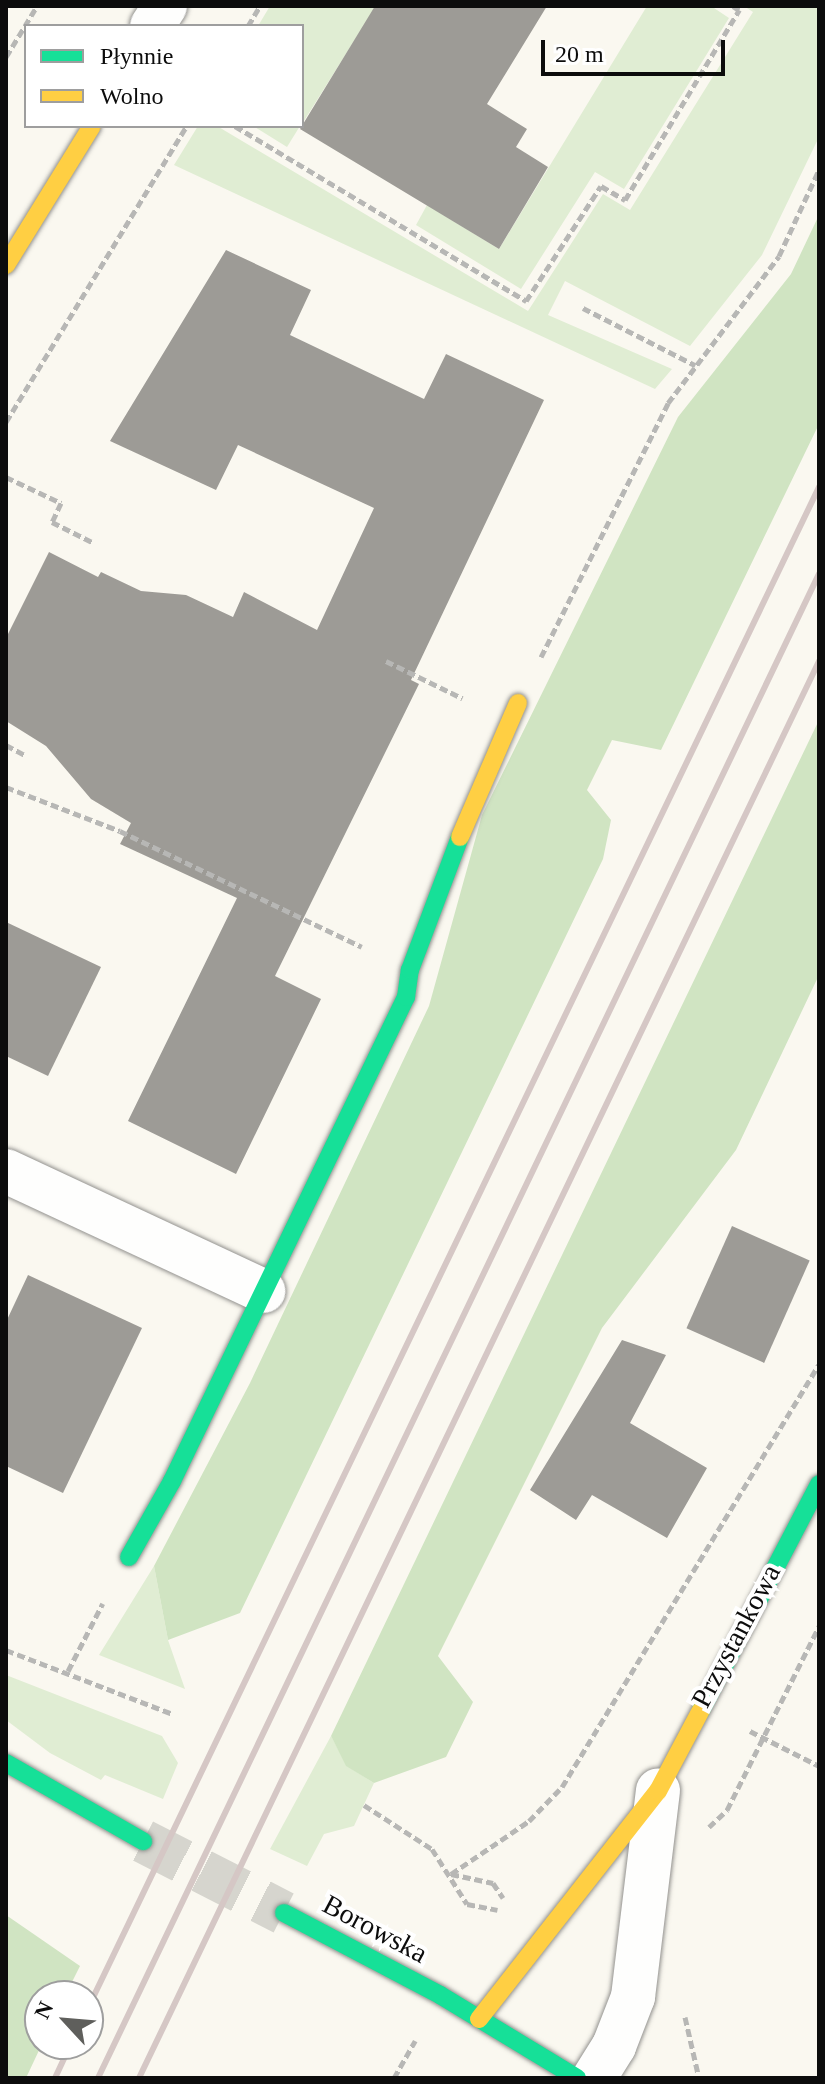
<!DOCTYPE html>
<meta charset="utf-8">
<style>
body{margin:0}
#map{position:relative;width:825px;height:2084px;overflow:hidden;background:#faf8f0;font-family:Georgia,serif}
div>[style]{position:absolute}
.green>*{inset:0;background:#e0edd3}
.forest>*{inset:0;background:#d0e4c2}
.building>*{inset:0;background:#9d9b96;transform-origin:0 0}
.secondary-tunnel>*{height:44px;margin-top:-22px;transform-origin:0;background:repeating-linear-gradient(90deg,#d6d5ce 0 44px,transparent 0 66px)}
.path>*{height:5px;margin-top:-2.5px;transform-origin:0;background:repeating-linear-gradient(90deg,#b7b7b5 0 8px,transparent 0 12px)}
.roads{filter:drop-shadow(0 0 2px #93928f) drop-shadow(0 0 2px #93928f)}
.street>*{height:44px;margin:-22px;padding:0 22px;transform-origin:22px;border-radius:22px;background:#fefefd}
.fast>*{height:18px;margin:-9px;padding:0 9px;transform-origin:9px;border-radius:9px;background:#16e098}
.slow>*{height:18px;margin:-9px;padding:0 9px;transform-origin:9px;border-radius:9px;background:#ffcf43}
.rail>*{height:6px;margin:-3px;padding:0 3px;transform-origin:3px;border-radius:3px;background:#d5c7c5}
span{translate:-50% -50%;white-space:nowrap;text-align:center;line-height:1.15;-webkit-text-stroke:8px #fff;paint-order:stroke}
.street-label{font-size:28px;color:#0c0c0c}
.frame{position:absolute;inset:0;border:8px solid #0c0c0c;pointer-events:none}
.legend{position:absolute;left:24px;top:24px;width:280px;height:104px;box-sizing:border-box;background:#fff;border:2px solid #9e9e9e;margin:0;padding:10px 14px;list-style:none;font-size:24px;color:#0c0c0c}
.legend li{display:flex;align-items:center;gap:16px;height:40px}
.legend b{width:40px;border:2px solid #9e9e9e}
.north{position:absolute;left:24px;top:1980px;width:80px;height:80px;box-sizing:border-box;background:#fff;border:2px solid #9e9e9e;border-radius:50%;rotate:296deg;font-size:22px;font-weight:700;line-height:32px;text-align:center;color:#0c0c0c}
.north::after{content:'';display:block;margin:auto;width:28px;height:36px;background:#5f5f5c;clip-path:polygon(50% 0,100% 100%,50% 72%,0 100%)}
.scale{position:absolute;left:541px;top:40px;width:184px;height:36px;box-sizing:border-box;border:4px solid #0c0c0c;border-top:0;padding-left:10px;font-size:24px;line-height:28px;white-space:nowrap;color:#0c0c0c;-webkit-text-stroke:6px #fff;paint-order:stroke}
</style>
<div id="map">
<div class="green">
<div style="clip-path:polygon(270px 6px,376px 6px,302px 124px,302px 26px,258px 26px)"></div>
<div style="clip-path:polygon(647px 6px,711px 6px,729px 18px,624px 189px,595px 172px,521px 289px,416px 225px,427px 205px,499px 249px)"></div>
<div style="clip-path:polygon(744px 6px,819px 6px,819px 137px,762px 255px,690px 346px,565px 281px,548px 315px,672px 369px,655px 389px,174px 165px,198px 126px,217px 126px,528px 311px,603px 194px,630px 210px,753px 12px)"></div>
<div style="clip-path:polygon(253px 126px,300px 126px,287px 147px)"></div>
<div style="clip-path:polygon(154px 1566px,168px 1640px,185px 1689px,99px 1655px)"></div>
<div style="clip-path:polygon(6px 1675px,162px 1736px,178px 1763px,163px 1799px,105px 1775px,101px 1780px,50px 1753px,6px 1720px)"></div>
<div style="clip-path:polygon(331px 1736px,347px 1766px,374px 1783px,354px 1826px,324px 1834px,307px 1866px,270px 1849px)"></div>
</div>
<div class="forest">
<div style="clip-path:polygon(819px 215px,819px 424px,661px 750px,612px 740px,587px 790px,611px 820px,603px 859px,240px 1613px,168px 1640px,154px 1566px,250px 1383px,429px 1006px,482px 815px,678px 417px,791px 274px)"></div>
<div style="clip-path:polygon(819px 720px,819px 975px,736px 1150px,602px 1328px,438px 1656px,473px 1702px,446px 1757px,374px 1783px,346px 1766px,331px 1736px)"></div>
<div style="clip-path:polygon(6px 1915px,80px 1966px,65px 1996px,40px 1996px,42px 2044px,26px 2078px,6px 2078px)"></div>
</div>
<div class="building">
<div style="clip-path:polygon(375px 6px,547px 6px,487px 104px,527px 129px,516px 147px,548px 167px,499px 249px,300px 129px)"></div>
<div style="clip-path:polygon(226px 250px,311px 290px,290px 335px,424px 399px,446px 354px,544px 400px,411px 680px,419px 684px,275px 976px,321px 999px,236px 1174px,128px 1121px,237px 898px,120px 844px,131px 823px,91px 799px,46px 746px,6px 721px,6px 638px,49px 552px,98px 577px,101px 572px,141px 591px,186px 595px,233px 617px,244px 592px,317px 630px,374px 508px,238px 445px,216px 490px,110px 441px)"></div>
<div style="clip-path:polygon(6px 922px,101px 967px,48px 1076px,6px 1056px)"></div>
<div style="left:732px;top:1226px;width:85px;height:112px;rotate:24deg"></div>
<div style="clip-path:polygon(28px 1275px,142px 1328px,63px 1493px,6px 1466px,6px 1322px)"></div>
<div style="clip-path:polygon(622px 1340px,666px 1355px,630px 1423px,707px 1468px,667px 1538px,592px 1495px,576px 1520px,530px 1490px)"></div>
</div>
<div class="secondary-tunnel">
<div style="left:143px;top:1841px;width:158px;rotate:27.1deg"></div>
</div>
<div class="path">
<div style="left:248px;top:26px;width:23px;rotate:-59deg"></div>
<div style="left:6px;top:57px;width:60px;rotate:-58.7deg"></div>
<div style="left:235px;top:126px;width:340px;rotate:31deg"></div>
<div style="left:526px;top:301px;width:137px;rotate:-56.9deg"></div>
<div style="left:601px;top:186px;width:28px;rotate:30deg"></div>
<div style="left:625px;top:200px;width:222px;rotate:-59deg"></div>
<div style="left:739px;top:10px;width:7px;rotate:-146deg"></div>
<div style="left:583px;top:308px;width:126px;rotate:27deg"></div>
<div style="left:6px;top:422px;width:347px;rotate:-58.6deg"></div>
<div style="left:6px;top:477px;width:61px;rotate:25.3deg"></div>
<div style="left:61px;top:503px;width:21px;rotate:115deg"></div>
<div style="left:52px;top:522px;width:47px;rotate:26.6deg"></div>
<div style="left:541px;top:657px;width:284px;rotate:-63.4deg"></div>
<div style="left:668px;top:403px;width:184px;rotate:-52.9deg"></div>
<div style="left:779px;top:256px;width:95px;rotate:-65.1deg"></div>
<div style="left:386px;top:661px;width:85px;rotate:26deg"></div>
<div style="left:6px;top:745px;width:21px;rotate:28deg"></div>
<div style="left:6px;top:787px;width:122px;rotate:21.1deg"></div>
<div style="left:120px;top:831px;width:268px;rotate:25.6deg"></div>
<div style="left:6px;top:1650px;width:179px;rotate:21deg"></div>
<div style="left:68px;top:1671px;width:76px;rotate:-62.8deg"></div>
<div style="left:750px;top:1731px;width:77px;rotate:26.9deg"></div>
<div style="left:364px;top:1805px;width:81px;rotate:32.9deg"></div>
<div style="left:432px;top:1849px;width:65px;rotate:57.5deg"></div>
<div style="left:467px;top:1904px;width:31px;rotate:11deg"></div>
<div style="left:709px;top:1827px;width:25px;rotate:-43deg"></div>
<div style="left:727px;top:1810px;width:206px;rotate:-63.4deg"></div>
<div style="left:451px;top:1874px;width:94px;rotate:-34.2deg"></div>
<div style="left:529px;top:1821px;width:47px;rotate:-45.9deg"></div>
<div style="left:562px;top:1787px;width:494px;rotate:-58.7deg"></div>
<div style="left:451px;top:1874px;width:43px;rotate:12.1deg"></div>
<div style="left:493px;top:1883px;width:18px;rotate:56deg"></div>
<div style="left:685px;top:2017px;width:63px;rotate:77.1deg"></div>
<div style="left:394px;top:2078px;width:43px;rotate:-60.4deg"></div>
</div>
<div class="roads">
<div class="street">
<div style="left:152px;top:26px;width:24px;rotate:-57deg"></div>
<div style="left:6px;top:1171px;width:284px;rotate:25deg"></div>
<div style="left:594px;top:2078px;width:38px;rotate:-58deg"></div>
<div style="left:614px;top:2046px;width:53px;rotate:-68.8deg"></div>
<div style="left:633px;top:1997px;width:208px;rotate:-83.1deg"></div>
</div>
<div class="fast">
<div style="left:129px;top:1557px;width:87px;rotate:-60.5deg"></div>
<div style="left:172px;top:1481px;width:538px;rotate:-64.2deg"></div>
<div style="left:406px;top:997px;width:27px;rotate:-82deg"></div>
<div style="left:410px;top:970px;width:142px;rotate:-69.4deg"></div>
<div style="left:701px;top:1710px;width:255px;rotate:-62.4deg"></div>
<div style="left:6px;top:1763px;width:158px;rotate:29.7deg"></div>
<div style="left:284px;top:1913px;width:176px;rotate:27.7deg"></div>
<div style="left:440px;top:1995px;width:160px;rotate:31.2deg"></div>
</div>
<div class="slow">
<div style="left:6px;top:265px;width:163px;rotate:-58.3deg"></div>
<div style="left:460px;top:837px;width:146px;rotate:-66.6deg"></div>
<div style="left:479px;top:2019px;width:290px;rotate:-51.9deg"></div>
<div style="left:658px;top:1791px;width:92px;rotate:-62deg"></div>
</div>
</div>
<div class="rail">
<div style="left:88px;top:2008px;width:1688px;rotate:-64.33deg"></div>
<div style="left:55px;top:2078px;width:38px;rotate:-65deg"></div>
<div style="left:98px;top:2078px;width:1668px;rotate:-64.39deg"></div>
<div style="left:139px;top:2078px;width:1572px;rotate:-64.36deg"></div>
</div>
<div class="street-label">
<span style="left:736px;top:1636px;rotate:-62deg">Przystankowa</span>
<span style="left:375px;top:1929px;rotate:28deg">Borowska</span>
</div>
<div class="frame"></div>
<ul class="legend">
<li><b style="height:10px;background:#16e098"></b>Płynnie</li>
<li><b style="height:10px;background:#ffcf43"></b>Wolno</li>
</ul>
<div class="north">N</div>
<div class="scale">20 m</div>
</div>
